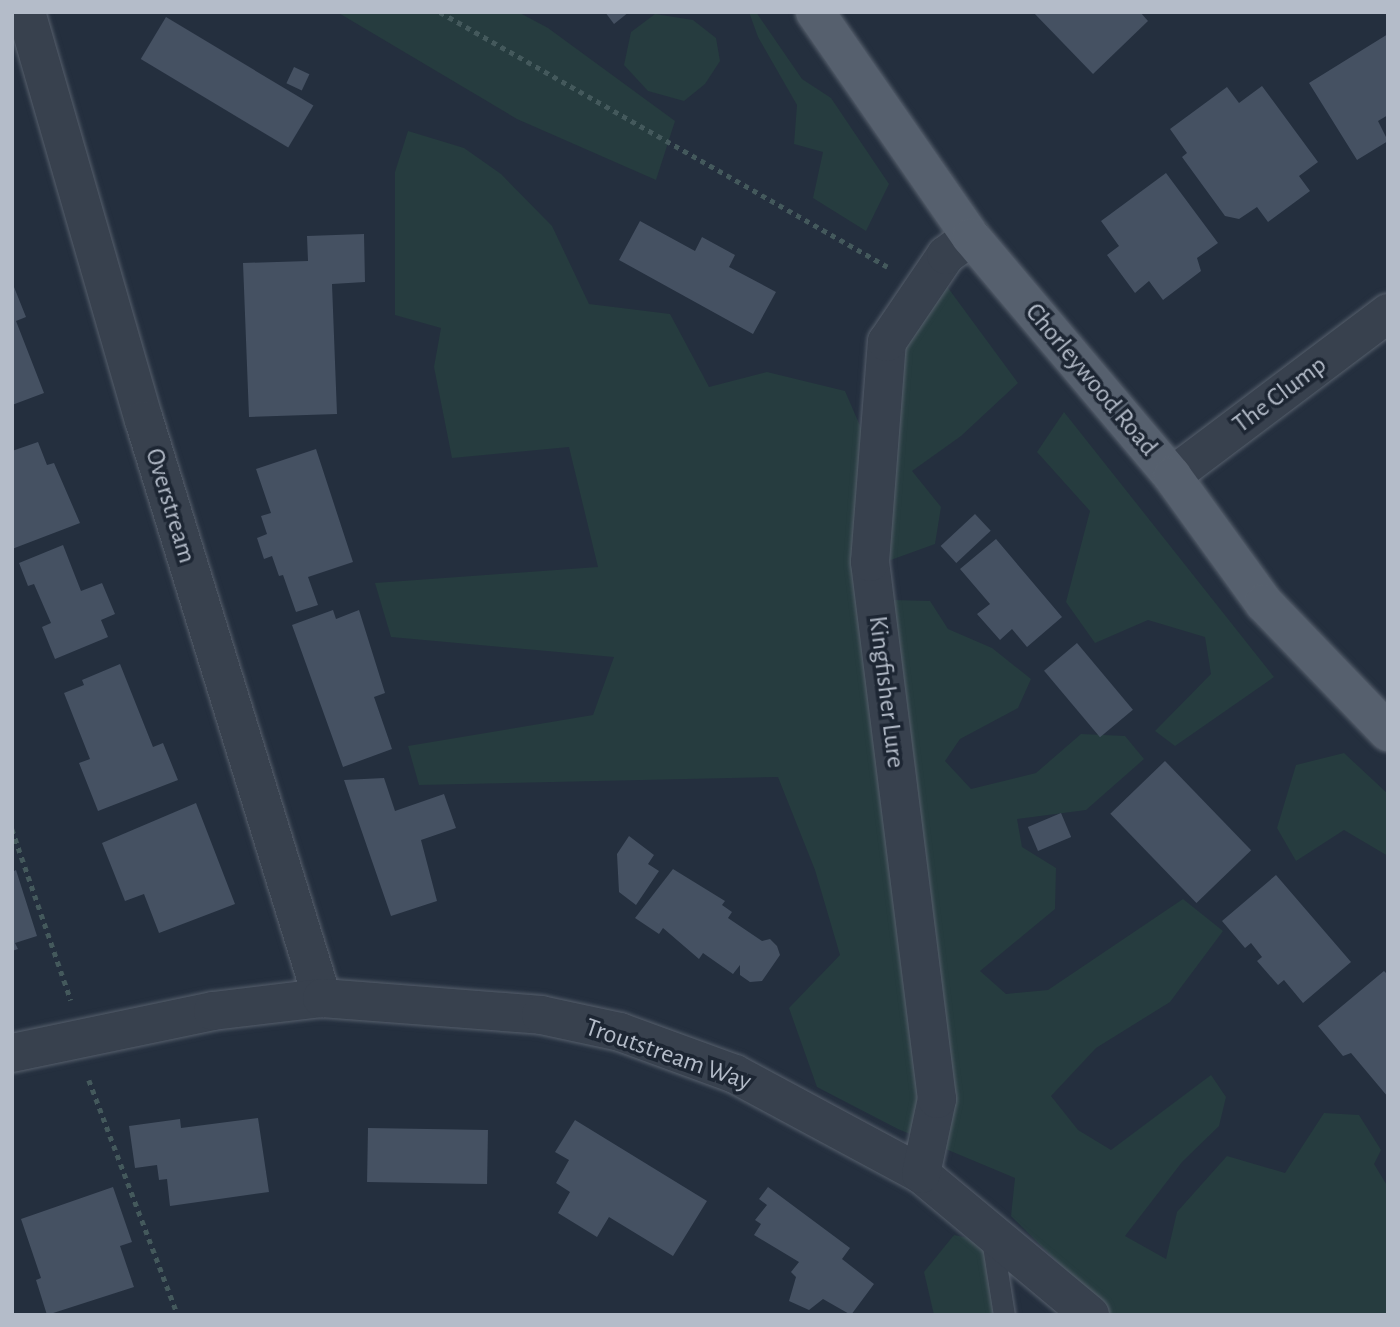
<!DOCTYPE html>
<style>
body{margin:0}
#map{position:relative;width:1400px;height:1327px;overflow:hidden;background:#242f3e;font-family:"Alegreya Sans",sans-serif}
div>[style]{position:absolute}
.green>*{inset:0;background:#263c3f}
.building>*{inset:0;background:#455162;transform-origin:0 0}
.path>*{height:4.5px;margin-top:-2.25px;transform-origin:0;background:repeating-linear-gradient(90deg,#44595c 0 5px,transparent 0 10px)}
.roads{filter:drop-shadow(0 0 2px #565f6c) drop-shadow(0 0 2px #565f6c)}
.service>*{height:21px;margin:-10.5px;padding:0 10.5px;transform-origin:10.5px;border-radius:10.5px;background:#38414e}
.minor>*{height:38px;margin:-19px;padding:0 19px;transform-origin:19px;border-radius:19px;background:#38414e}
.primary>*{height:38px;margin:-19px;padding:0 19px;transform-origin:19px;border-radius:19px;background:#56606e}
span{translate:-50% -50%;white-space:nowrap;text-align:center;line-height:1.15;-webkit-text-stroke:7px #1d2633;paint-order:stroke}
.street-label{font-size:26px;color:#b4bcc9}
.frame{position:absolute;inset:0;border:14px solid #b4bcc9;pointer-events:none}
</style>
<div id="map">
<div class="green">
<div style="clip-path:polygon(337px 12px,518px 12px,548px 28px,675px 121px,656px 180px,517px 119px)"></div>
<div style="clip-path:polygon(749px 12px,756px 12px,802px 79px,831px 98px,889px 184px,866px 231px,813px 198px,823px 152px,794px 144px,797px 105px,758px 37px)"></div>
<div style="clip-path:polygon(655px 14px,693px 20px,716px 38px,720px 61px,705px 84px,684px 101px,648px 91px,624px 65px,631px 32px)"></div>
<div style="clip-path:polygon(408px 131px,464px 148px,501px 174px,552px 226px,589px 304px,670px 314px,709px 387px,767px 372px,845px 391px,867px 442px,896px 343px,940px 277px,1018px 383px,961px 436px,912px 471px,941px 507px,935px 544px,888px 561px,894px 600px,930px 601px,948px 629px,992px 648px,1031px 679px,1018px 708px,960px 739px,945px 761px,971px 789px,1036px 773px,1081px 734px,1125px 736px,1144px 759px,1086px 810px,1017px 819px,1022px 847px,1056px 868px,1055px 909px,980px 971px,1006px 994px,1048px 990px,1183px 899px,1223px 931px,1170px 1002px,1096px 1048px,1051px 1096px,1078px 1130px,1111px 1150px,1211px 1075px,1226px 1097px,1219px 1126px,1182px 1162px,1125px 1236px,1166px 1259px,1177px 1212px,1227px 1156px,1285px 1173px,1324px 1113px,1359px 1115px,1381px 1150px,1374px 1164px,1388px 1187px,1388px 1315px,1111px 1315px,1011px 1216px,1015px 1178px,898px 1129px,817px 1087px,789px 1008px,840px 955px,815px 870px,778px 777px,419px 785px,408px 746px,593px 715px,614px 657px,391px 637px,375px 583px,598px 567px,569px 447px,452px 458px,434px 367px,441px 328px,395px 315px,395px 172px)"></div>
<div style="clip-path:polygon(1064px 412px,1274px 677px,1175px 746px,1155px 731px,1211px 674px,1205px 637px,1148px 620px,1095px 643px,1066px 602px,1090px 511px,1037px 452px)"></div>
<div style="clip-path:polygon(1344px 753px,1388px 794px,1388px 856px,1344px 830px,1296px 861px,1277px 828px,1296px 765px)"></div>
<div style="clip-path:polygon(954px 1235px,983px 1241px,994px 1315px,934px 1315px,924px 1272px)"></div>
</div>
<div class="building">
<div style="clip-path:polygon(605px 12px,629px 12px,614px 24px)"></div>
<div style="clip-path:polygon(1033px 12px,1140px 12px,1148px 21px,1093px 74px)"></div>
<div style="left:166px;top:17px;width:172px;height:49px;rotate:31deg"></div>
<div style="clip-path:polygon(1388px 34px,1388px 115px,1378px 121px,1388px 141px,1357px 160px,1309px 83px)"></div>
<div style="left:294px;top:67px;width:17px;height:18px;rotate:25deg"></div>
<div style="clip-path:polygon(1262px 86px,1318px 162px,1299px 176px,1310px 191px,1268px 222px,1257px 207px,1239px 219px,1225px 216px,1182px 157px,1187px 153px,1170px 129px,1227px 87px,1239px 103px)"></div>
<div style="clip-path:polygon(1166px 173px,1218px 243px,1197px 258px,1201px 271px,1163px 300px,1149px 281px,1135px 293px,1107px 255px,1119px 246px,1101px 221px)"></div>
<div style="clip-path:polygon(640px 221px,695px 251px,702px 237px,735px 255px,729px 267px,776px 292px,753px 334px,619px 260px)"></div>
<div style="clip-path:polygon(364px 234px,365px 282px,332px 284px,337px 414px,249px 417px,243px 263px,308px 261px,307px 236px)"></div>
<div style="clip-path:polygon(12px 282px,26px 317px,16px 321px,44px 393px,12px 405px)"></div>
<div style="clip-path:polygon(38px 442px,47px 465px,54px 463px,80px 523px,12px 549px,12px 451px)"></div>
<div style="clip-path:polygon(316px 449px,353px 562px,308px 577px,318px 605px,296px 612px,283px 575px,279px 576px,272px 556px,264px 559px,257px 538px,267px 534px,261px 516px,271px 513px,256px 469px)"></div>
<div style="left:975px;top:514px;width:23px;height:47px;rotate:47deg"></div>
<div style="clip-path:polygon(996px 539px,1062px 617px,1027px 647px,1012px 629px,1000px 640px,977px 614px,990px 604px,960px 569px)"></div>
<div style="clip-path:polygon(63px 545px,81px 591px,102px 583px,115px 614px,101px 620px,108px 637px,55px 659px,42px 627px,51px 623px,34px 584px,28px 586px,19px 563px)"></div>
<div style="clip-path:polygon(333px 610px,336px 619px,359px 610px,385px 693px,374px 697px,392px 749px,343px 767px,292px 625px)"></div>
<div style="left:1077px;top:643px;width:87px;height:43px;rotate:50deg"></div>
<div style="clip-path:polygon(120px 664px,153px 747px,163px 743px,178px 780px,98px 811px,79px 763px,90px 759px,64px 693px,84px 685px,82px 680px)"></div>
<div style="left:1165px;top:761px;width:124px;height:76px;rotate:46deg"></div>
<div style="clip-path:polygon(384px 778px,395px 811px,444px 794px,456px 828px,421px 840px,437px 901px,391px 916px,344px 780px)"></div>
<div style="clip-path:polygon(196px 803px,235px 904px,159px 933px,144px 894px,125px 901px,102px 843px)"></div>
<div style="left:1061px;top:813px;width:26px;height:36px;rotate:67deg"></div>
<div style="clip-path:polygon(629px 836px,654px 855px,648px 864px,659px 871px,636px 905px,619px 892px,617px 854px)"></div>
<div style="clip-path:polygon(673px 869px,725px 901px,722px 905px,732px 912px,728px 918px,762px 941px,770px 939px,777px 946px,780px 955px,762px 981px,750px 982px,740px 975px,740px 965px,733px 974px,703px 953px,699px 959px,663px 928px,659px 934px,635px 918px)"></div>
<div style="clip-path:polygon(16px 870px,37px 936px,15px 943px,18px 949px,12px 951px,12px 872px)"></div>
<div style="clip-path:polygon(1276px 875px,1351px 962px,1303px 1003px,1284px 980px,1278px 985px,1257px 961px,1262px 957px,1251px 943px,1245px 948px,1222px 921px)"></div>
<div style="clip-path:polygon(1384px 971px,1388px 975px,1388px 1097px,1351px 1053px,1343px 1056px,1318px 1026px)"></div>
<div style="clip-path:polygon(258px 1118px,269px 1192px,170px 1206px,167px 1179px,159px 1180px,157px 1165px,135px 1168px,129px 1126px,180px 1119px,181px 1128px)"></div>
<div style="clip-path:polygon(575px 1120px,707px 1201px,673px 1256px,609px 1217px,597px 1237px,558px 1213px,570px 1192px,556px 1183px,569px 1160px,555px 1152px)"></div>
<div style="left:368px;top:1128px;width:120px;height:54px;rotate:1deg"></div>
<div style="clip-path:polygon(113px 1187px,132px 1242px,120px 1246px,134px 1287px,47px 1315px,36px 1280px,41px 1278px,21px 1219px)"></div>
<div style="clip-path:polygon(768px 1187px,850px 1248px,842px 1259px,874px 1284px,851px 1315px,823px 1299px,809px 1310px,789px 1301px,796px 1277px,791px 1272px,799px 1262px,754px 1235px,761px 1224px,755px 1220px,767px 1205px,759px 1199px)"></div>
</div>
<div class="path">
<div style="left:440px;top:12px;width:515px;rotate:29.65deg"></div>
<div style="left:12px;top:829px;width:181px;rotate:71deg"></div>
<div style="left:89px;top:1080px;width:251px;rotate:69.3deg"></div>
</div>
<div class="roads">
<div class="service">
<div style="left:991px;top:1233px;width:83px;rotate:81deg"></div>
</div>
<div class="minor">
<div style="left:26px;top:12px;width:425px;rotate:73.9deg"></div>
<div style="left:144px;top:420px;width:605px;rotate:72.88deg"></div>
<div style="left:1172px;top:476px;width:271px;rotate:-37deg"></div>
<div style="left:12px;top:1053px;width:205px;rotate:-11.8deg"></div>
<div style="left:213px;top:1011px;width:110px;rotate:-6.8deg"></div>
<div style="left:322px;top:998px;width:220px;rotate:4.4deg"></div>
<div style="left:541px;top:1015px;width:81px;rotate:12.1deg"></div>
<div style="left:620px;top:1032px;width:122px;rotate:20.1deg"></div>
<div style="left:735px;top:1074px;width:211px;rotate:28.3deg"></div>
<div style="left:921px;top:1174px;width:220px;rotate:39.8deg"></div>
<div style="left:921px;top:1174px;width:77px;rotate:-78deg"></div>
<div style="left:937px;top:1099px;width:541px;rotate:-97.11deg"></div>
<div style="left:870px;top:562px;width:221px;rotate:-85.6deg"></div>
<div style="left:887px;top:342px;width:105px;rotate:-55.9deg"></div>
<div style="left:946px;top:255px;width:31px;rotate:-36deg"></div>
</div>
<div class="primary">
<div style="left:815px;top:12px;width:274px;rotate:55.3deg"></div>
<div style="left:971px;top:237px;width:312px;rotate:49.9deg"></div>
<div style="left:1172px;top:476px;width:157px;rotate:54.1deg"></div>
<div style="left:1264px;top:603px;width:179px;rotate:46.1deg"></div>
</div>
</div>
<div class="street-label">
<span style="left:1091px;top:380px;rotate:50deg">Chorleywood Road</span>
<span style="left:1280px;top:395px;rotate:-37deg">The Clump</span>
<span style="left:170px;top:506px;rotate:73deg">Overstream</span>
<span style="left:886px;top:692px;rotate:83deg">Kingfisher Lure</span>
<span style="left:668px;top:1055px;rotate:19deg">Troutstream Way</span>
</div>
<div class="frame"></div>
</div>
